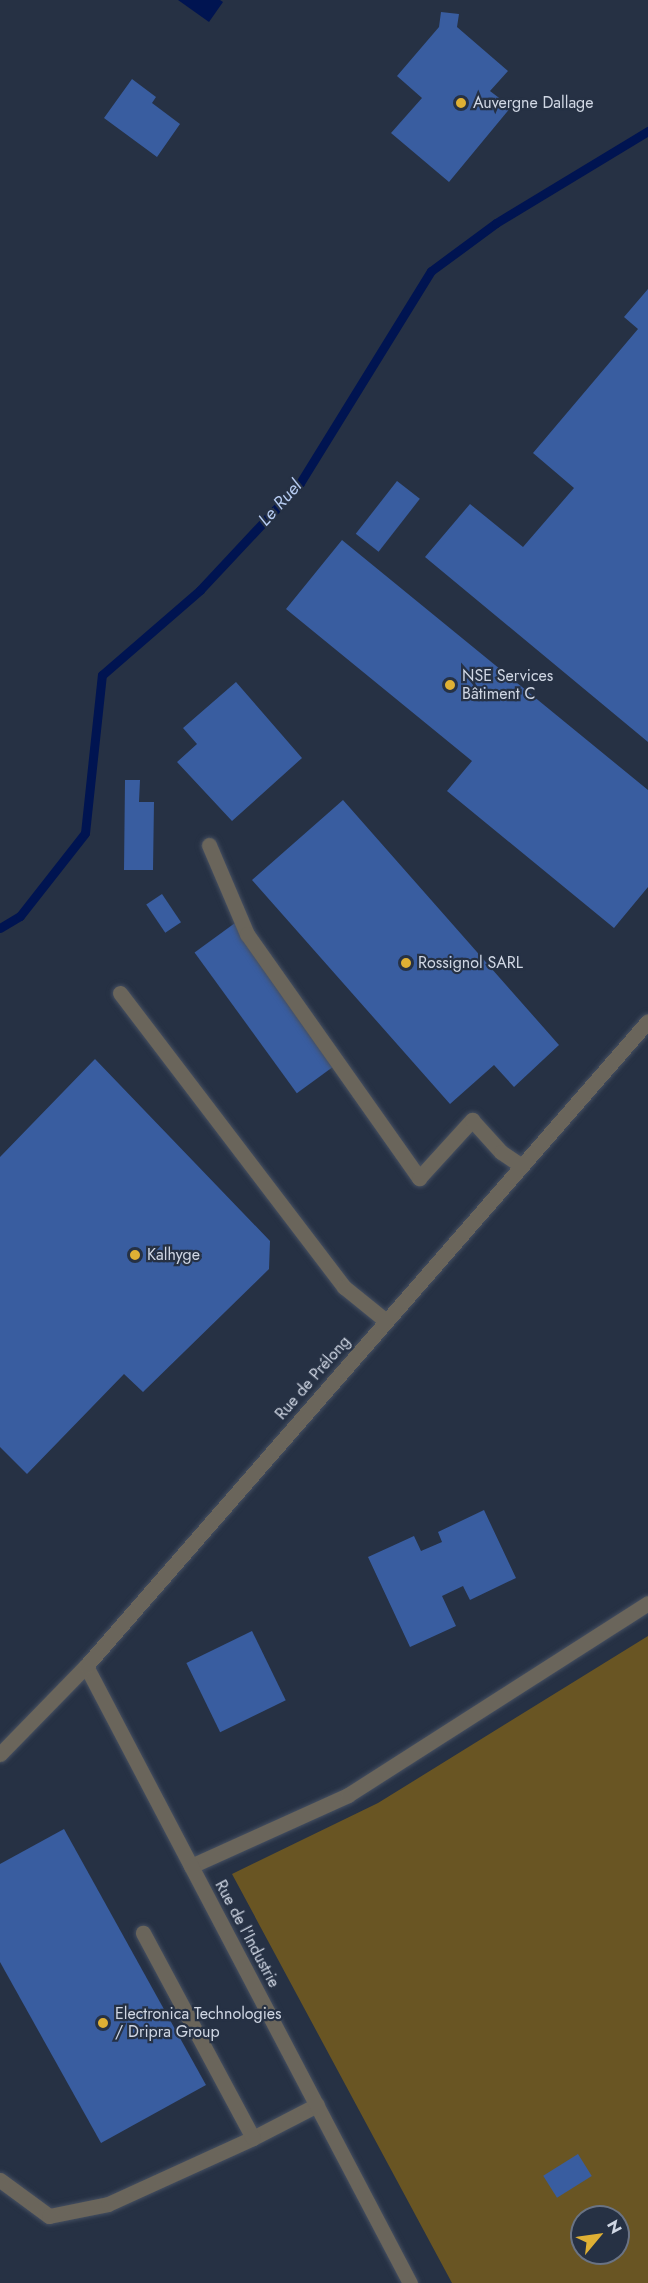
<!DOCTYPE html>
<meta charset="utf-8">
<style>
body{margin:0}
#map{position:relative;width:648px;height:2283px;overflow:hidden;background:#263144;font-family:Jost,sans-serif}
div>[style]{position:absolute}
.green>*{inset:0;background:#695523}
.water>*{inset:0;background:#001451}
.stream>*{height:9px;margin:-4.5px;padding:0 4.5px;transform-origin:4.5px;border-radius:4.5px;background:#001451}
.building>*{inset:0;background:#395da0;transform-origin:0 0}
.roads{filter:drop-shadow(0 0 2px #454f61) drop-shadow(0 0 2px #454f61)}
.service>*{height:15px;margin:-7.5px;padding:0 7.5px;transform-origin:7.5px;border-radius:7.5px;background:#6a655b}
.minor>*{height:15px;margin:-7.5px;padding:0 7.5px;transform-origin:7.5px;border-radius:7.5px;background:#6a655b}
.dots>*{width:16px;height:16px;translate:-50% -50%;box-sizing:border-box;border:3px solid #263144;border-radius:50%}
span{translate:-50% -50%;white-space:nowrap;text-align:center;line-height:1.15;-webkit-text-stroke:4.5px #263144;paint-order:stroke}
.poi-label{font-size:16px;color:#d0d7e4}
.left{translate:0 -50%;text-align:left}
.street-label{font-size:16px;color:#d0d7e4}
.water-label{font-size:18px;color:#b6cbf1;font-style:italic}
.north{position:absolute;left:570px;top:2205px;width:60px;height:60px;box-sizing:border-box;background:#263144;border:2px solid #6a7384;border-radius:50%;rotate:61deg;font-size:16px;font-weight:700;line-height:24px;text-align:center;color:#d0d7e4}
.north::after{content:'';display:block;margin:auto;width:21px;height:27px;background:#dfb034;clip-path:polygon(50% 0,100% 100%,50% 72%,0 100%)}
</style>
<div id="map">
<div class="green">
<div style="clip-path:polygon(evenodd,648px 1636px,648px 2283px,452px 2283px,232px 1874px,378px 1803px,648px 1636px,582px 2217px,618px 2217px,618px 2253px,582px 2253px,582px 2217px)"></div>
</div>
<div class="water">
<div style="clip-path:polygon(178px 0,220px 0,223px 2px,209px 22px)"></div>
</div>
<div class="stream">
<div style="left:0;top:928px;width:23px;rotate:-31deg"></div>
<div style="left:20px;top:916px;width:105px;rotate:-51.9deg"></div>
<div style="left:85px;top:833px;width:159px;rotate:-83.9deg"></div>
<div style="left:102px;top:675px;width:130px;rotate:-40.9deg"></div>
<div style="left:200px;top:590px;width:146px;rotate:-46.9deg"></div>
<div style="left:300px;top:483px;width:249px;rotate:-58.3deg"></div>
<div style="left:431px;top:271px;width:81px;rotate:-36.4deg"></div>
<div style="left:496px;top:223px;width:178px;rotate:-31.2deg"></div>
</div>
<div class="building">
<div style="clip-path:polygon(441px 12px,459px 14px,457px 27px,508px 71px,490px 91px,511px 107px,449px 182px,391px 133px,422px 98px,397px 76px,439px 27px)"></div>
<div style="clip-path:polygon(132px 79px,156px 97px,152px 103px,180px 124px,157px 157px,104px 118px)"></div>
<div style="clip-path:polygon(648px 289px,648px 742px,425px 557px,470px 504px,523px 547px,574px 488px,533px 453px,638px 329px,624px 317px)"></div>
<div style="left:397px;top:481px;width:29px;height:67px;rotate:38deg"></div>
<div style="clip-path:polygon(342px 540px,648px 790px,648px 887px,614px 928px,447px 791px,472px 761px,286px 609px)"></div>
<div style="clip-path:polygon(236px 682px,302px 758px,232px 821px,177px 762px,197px 744px,183px 728px)"></div>
<div style="clip-path:polygon(125px 780px,140px 780px,139px 802px,154px 802px,153px 870px,124px 870px)"></div>
<div style="clip-path:polygon(343px 800px,559px 1045px,514px 1087px,494px 1065px,450px 1104px,252px 880px)"></div>
<div style="left:162px;top:894px;width:34px;height:19px;rotate:56deg"></div>
<div style="left:235px;top:923px;width:174px;height:50px;rotate:54deg"></div>
<div style="clip-path:polygon(95px 1059px,270px 1241px,269px 1269px,143px 1392px,124px 1374px,27px 1474px,0 1447px,0 1157px)"></div>
<div style="clip-path:polygon(484px 1510px,516px 1578px,470px 1600px,463px 1586px,442px 1596px,456px 1626px,410px 1647px,368px 1557px,414px 1536px,421px 1551px,442px 1542px,438px 1532px)"></div>
<div style="left:252px;top:1631px;width:77px;height:73px;rotate:64deg"></div>
<div style="clip-path:polygon(64px 1829px,206px 2085px,101px 2143px,0 1962px,0 1864px)"></div>
<div style="left:578px;top:2154px;width:26px;height:41px;rotate:58deg"></div>
</div>
<div class="roads">
<div class="service">
<div style="left:209px;top:845px;width:97px;rotate:66.9deg"></div>
<div style="left:247px;top:934px;width:299px;rotate:54.8deg"></div>
<div style="left:419px;top:1178px;width:79px;rotate:-47.6deg"></div>
<div style="left:472px;top:1120px;width:43px;rotate:47.8deg"></div>
<div style="left:501px;top:1152px;width:25px;rotate:34deg"></div>
<div style="left:120px;top:993px;width:370px;rotate:52.7deg"></div>
<div style="left:344px;top:1287px;width:54px;rotate:39deg"></div>
<div style="left:191px;top:1866px;width:172px;rotate:-24.3deg"></div>
<div style="left:348px;top:1795px;width:356px;rotate:-32.6deg"></div>
<div style="left:253px;top:2138px;width:72px;rotate:-27.3deg"></div>
<div style="left:0;top:2180px;width:61px;rotate:36.3deg"></div>
<div style="left:49px;top:2216px;width:60px;rotate:-11.5deg"></div>
<div style="left:108px;top:2204px;width:159px;rotate:-24.5deg"></div>
<div style="left:253px;top:2138px;width:233px;rotate:-118.2deg"></div>
</div>
<div class="minor">
<div style="left:86px;top:1666px;width:697px;rotate:62.3deg"></div>
<div style="left:0;top:1754px;width:123px;rotate:-45.7deg"></div>
<div style="left:86px;top:1666px;width:855px;rotate:-48.93deg"></div>
</div>
</div>
<div class="dots">
<div style="left:461px;top:103px;background:#dfb034"></div>
<div style="left:450px;top:685px;background:#dfb034"></div>
<div style="left:406px;top:963px;background:#dfb034"></div>
<div style="left:135px;top:1255px;background:#dfb034"></div>
<div style="left:103px;top:2023px;background:#dfb034"></div>
</div>
<div class="poi-label">
<span class="left" style="left:473px;top:103px">Auvergne Dallage</span>
<span class="left" style="left:462px;top:685px">NSE Services<br>Bâtiment C</span>
<span class="left" style="left:418px;top:963px">Rossignol SARL</span>
<span class="left" style="left:147px;top:1255px">Kalhyge</span>
<span class="left" style="left:115px;top:2023px">Electronica Technologies<br>/ Dripra Group</span>
</div>
<div class="street-label">
<span style="left:313px;top:1378px;rotate:-49deg">Rue de Prélong</span>
<span style="left:247px;top:1934px;rotate:62deg">Rue de l'Industrie</span>
</div>
<div class="water-label">
<span style="left:280px;top:503px;rotate:-48deg">Le Ruel</span>
</div>
<div class="north">N</div>
</div>
